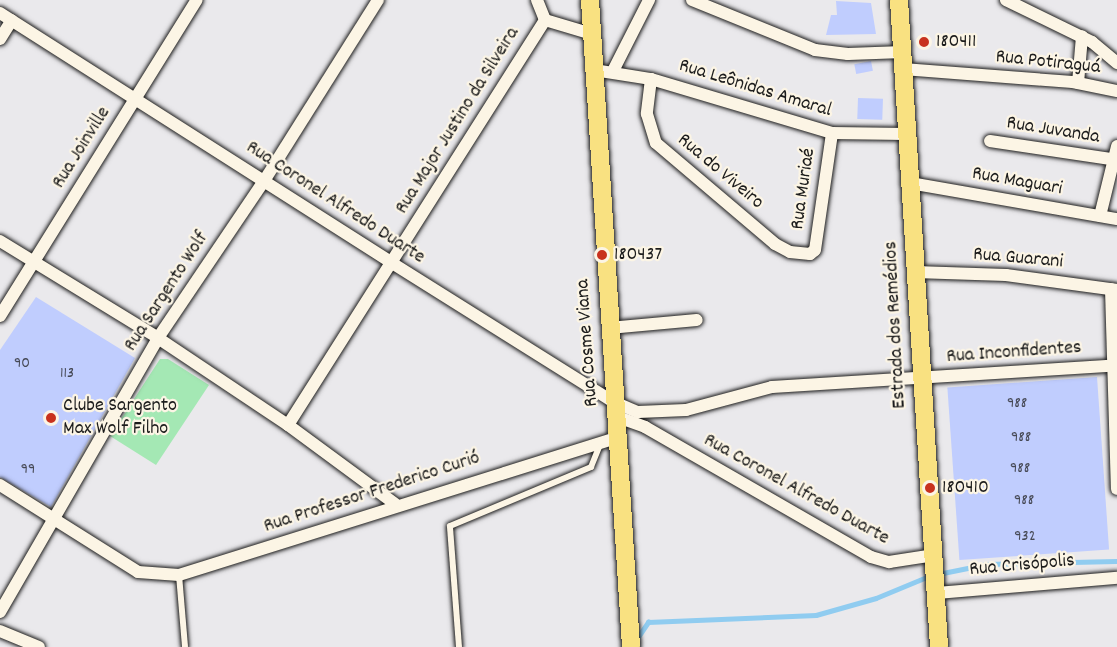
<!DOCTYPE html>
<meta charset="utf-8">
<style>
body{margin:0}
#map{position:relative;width:1117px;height:647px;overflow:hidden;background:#eae9ec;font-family:Dekko,sans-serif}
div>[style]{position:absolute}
.green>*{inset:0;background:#a4e8b4}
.stream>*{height:4.5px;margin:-2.25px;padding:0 2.25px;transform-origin:2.25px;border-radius:2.25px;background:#90ccf0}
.building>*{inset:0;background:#c0cdfe;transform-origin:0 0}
.roads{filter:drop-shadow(0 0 2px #1c1c1c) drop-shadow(0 0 2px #1c1c1c)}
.lane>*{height:6px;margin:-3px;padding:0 3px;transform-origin:3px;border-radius:3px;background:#fcf5e5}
.street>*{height:12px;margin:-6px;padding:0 6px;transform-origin:6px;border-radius:6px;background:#fcf5e5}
.primary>*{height:18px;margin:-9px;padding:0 9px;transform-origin:9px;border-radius:9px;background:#f9e181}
.dots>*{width:16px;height:16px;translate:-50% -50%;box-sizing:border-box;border:3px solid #fcf5e5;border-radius:50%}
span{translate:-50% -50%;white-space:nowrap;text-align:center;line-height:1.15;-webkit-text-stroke:4.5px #fcf5e5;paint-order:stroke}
.number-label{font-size:16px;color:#454854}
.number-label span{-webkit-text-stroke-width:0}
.poi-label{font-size:20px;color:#1c1c1c}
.left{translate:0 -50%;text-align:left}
.street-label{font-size:20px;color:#1c1c1c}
</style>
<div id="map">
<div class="green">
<div style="clip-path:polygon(160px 359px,168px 359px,209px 385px,156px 465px,110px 436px)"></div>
</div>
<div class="stream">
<div style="left:938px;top:574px;width:50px;rotate:-11.5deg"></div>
<div style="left:987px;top:564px;width:130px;rotate:-1.3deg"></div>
<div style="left:636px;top:640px;width:22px;rotate:-56deg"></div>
<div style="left:648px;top:622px;width:168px;rotate:-2.4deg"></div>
<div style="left:816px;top:615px;width:62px;rotate:-15.8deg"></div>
<div style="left:876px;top:598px;width:57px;rotate:-22.5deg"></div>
</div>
<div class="building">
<div style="clip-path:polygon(836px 1px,871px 3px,876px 34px,826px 35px,831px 15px,837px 15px)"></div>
<div style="left:871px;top:61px;width:10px;height:17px;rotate:79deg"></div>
<div style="left:858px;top:98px;width:25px;height:21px;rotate:2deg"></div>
<div style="clip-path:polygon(36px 297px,135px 358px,51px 507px,0 477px,0 350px)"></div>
<div style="left:1097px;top:377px;width:173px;height:150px;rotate:86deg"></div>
</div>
<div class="roads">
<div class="lane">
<div style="left:179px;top:575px;width:72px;rotate:85.2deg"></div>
<div style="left:459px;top:647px;width:121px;rotate:-94.3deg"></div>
<div style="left:450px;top:526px;width:153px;rotate:-22.7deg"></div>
<div style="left:591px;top:467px;width:27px;rotate:-68deg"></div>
</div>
<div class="street">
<div style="left:537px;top:0;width:22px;rotate:68deg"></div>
<div style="left:692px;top:0;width:133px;rotate:22.1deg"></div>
<div style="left:815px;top:50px;width:33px;rotate:7deg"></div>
<div style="left:848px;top:54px;width:55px;rotate:-2.1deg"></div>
<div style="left:1006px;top:0;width:96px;rotate:26deg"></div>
<div style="left:1092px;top:42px;width:33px;rotate:40deg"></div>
<div style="left:0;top:13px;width:465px;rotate:32.5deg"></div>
<div style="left:392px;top:263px;width:262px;rotate:32.1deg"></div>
<div style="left:614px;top:402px;width:26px;rotate:23deg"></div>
<div style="left:638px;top:412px;width:48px;rotate:-2.4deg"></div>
<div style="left:686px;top:410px;width:89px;rotate:-15deg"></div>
<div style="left:772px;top:387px;width:339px;rotate:-3.6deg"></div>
<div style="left:545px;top:20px;width:49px;rotate:16.6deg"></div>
<div style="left:0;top:39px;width:22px;rotate:-58deg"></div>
<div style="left:903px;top:69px;width:170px;rotate:4.4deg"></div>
<div style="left:1073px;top:82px;width:45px;rotate:11.6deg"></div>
<div style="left:594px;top:70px;width:58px;rotate:9deg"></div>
<div style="left:651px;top:79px;width:189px;rotate:16.6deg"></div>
<div style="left:832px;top:133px;width:74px;rotate:0.8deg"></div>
<div style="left:613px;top:71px;width:80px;rotate:-63.1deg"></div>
<div style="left:651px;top:79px;width:35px;rotate:97deg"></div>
<div style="left:647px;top:114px;width:30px;rotate:73deg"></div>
<div style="left:656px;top:143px;width:156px;rotate:40.3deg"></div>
<div style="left:775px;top:244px;width:17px;rotate:28deg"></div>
<div style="left:790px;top:252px;width:20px;rotate:6deg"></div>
<div style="left:810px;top:254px;width:6px;rotate:-39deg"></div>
<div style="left:815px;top:250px;width:118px;rotate:-81.7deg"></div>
<div style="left:1078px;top:83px;width:47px;rotate:-85.1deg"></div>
<div style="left:990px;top:141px;width:122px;rotate:8.5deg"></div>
<div style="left:910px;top:183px;width:210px;rotate:9.9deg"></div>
<div style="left:1100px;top:216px;width:72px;rotate:-76.3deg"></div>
<div style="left:0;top:241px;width:185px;rotate:31.5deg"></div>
<div style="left:158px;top:338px;width:156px;rotate:33.8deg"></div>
<div style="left:288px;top:425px;width:133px;rotate:36.4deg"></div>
<div style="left:915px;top:272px;width:91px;rotate:1.9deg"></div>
<div style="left:1006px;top:275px;width:112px;rotate:7.7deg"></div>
<div style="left:1111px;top:289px;width:200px;rotate:88.3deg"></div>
<div style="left:0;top:316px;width:372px;rotate:-58.1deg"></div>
<div style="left:609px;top:328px;width:88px;rotate:-5.2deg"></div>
<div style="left:615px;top:416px;width:32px;rotate:20deg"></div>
<div style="left:645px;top:427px;width:261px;rotate:29.9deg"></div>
<div style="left:871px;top:557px;width:19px;rotate:16deg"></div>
<div style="left:889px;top:562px;width:46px;rotate:-8.8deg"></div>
<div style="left:288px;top:425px;width:480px;rotate:-57.6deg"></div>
<div style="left:0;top:485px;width:163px;rotate:32.2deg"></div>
<div style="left:138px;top:572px;width:41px;rotate:4.2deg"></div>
<div style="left:179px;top:575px;width:458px;rotate:-17.4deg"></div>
<div style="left:937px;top:593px;width:181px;rotate:-4.8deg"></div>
<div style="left:0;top:612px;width:316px;rotate:-60deg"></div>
<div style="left:158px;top:338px;width:189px;rotate:-56deg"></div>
<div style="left:264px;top:181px;width:214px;rotate:-57.8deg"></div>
<div style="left:0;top:631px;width:42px;rotate:22.3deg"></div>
</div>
<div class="primary">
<div style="left:590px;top:0;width:648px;rotate:86.37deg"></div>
<div style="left:899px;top:0;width:648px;rotate:86.46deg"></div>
</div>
</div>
<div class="dots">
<div style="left:924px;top:42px;background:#c8321e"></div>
<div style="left:602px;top:255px;background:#c8321e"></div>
<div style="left:51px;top:418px;background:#c8321e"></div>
<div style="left:930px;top:488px;background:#c8321e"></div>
</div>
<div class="number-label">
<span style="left:22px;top:364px">90</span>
<span style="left:67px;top:374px">113</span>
<span style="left:1017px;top:404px">988</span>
<span style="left:1021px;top:438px">988</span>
<span style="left:1020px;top:469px">988</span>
<span style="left:28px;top:470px">99</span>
<span style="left:1024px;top:501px">988</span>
<span style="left:1025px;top:537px">932</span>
</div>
<div class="poi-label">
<span class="left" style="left:936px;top:42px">180411</span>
<span class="left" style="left:614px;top:255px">180437</span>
<span class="left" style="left:63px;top:418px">Clube Sargento<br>Max Wolf Filho</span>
<span class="left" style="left:942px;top:488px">180410</span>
</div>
<div class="street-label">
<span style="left:1048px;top:63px;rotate:6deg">Rua Potiraguá</span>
<span style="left:755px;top:89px;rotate:17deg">Rua Leônidas Amaral</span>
<span style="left:458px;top:121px;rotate:-58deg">Rua Major Justino da Silveira</span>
<span style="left:1053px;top:131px;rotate:9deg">Rua Juvanda</span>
<span style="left:82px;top:148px;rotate:-58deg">Rua Joinville</span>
<span style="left:720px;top:172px;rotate:40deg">Rua do Viveiro</span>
<span style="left:1017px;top:182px;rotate:10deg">Rua Maguari</span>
<span style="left:804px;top:189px;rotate:-82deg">Rua Muriaé</span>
<span style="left:335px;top:203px;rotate:33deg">Rua Coronel Alfredo Duarte</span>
<span style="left:1018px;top:259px;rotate:5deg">Rua Guarani</span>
<span style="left:167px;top:292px;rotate:-57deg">Rua Sargento Wolf</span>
<span style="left:896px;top:325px;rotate:-93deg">Estrada dos Remédios</span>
<span style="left:588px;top:343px;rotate:-94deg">Rua Cosme Viana</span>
<span style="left:1014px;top:353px;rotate:-4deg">Rua Inconfidentes</span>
<span style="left:796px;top:490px;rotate:29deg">Rua Coronel Alfredo Duarte</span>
<span style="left:372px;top:493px;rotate:-18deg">Rua Professor Frederico Curió</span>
<span style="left:1022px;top:566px;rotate:-5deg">Rua Crisópolis</span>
</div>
</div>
